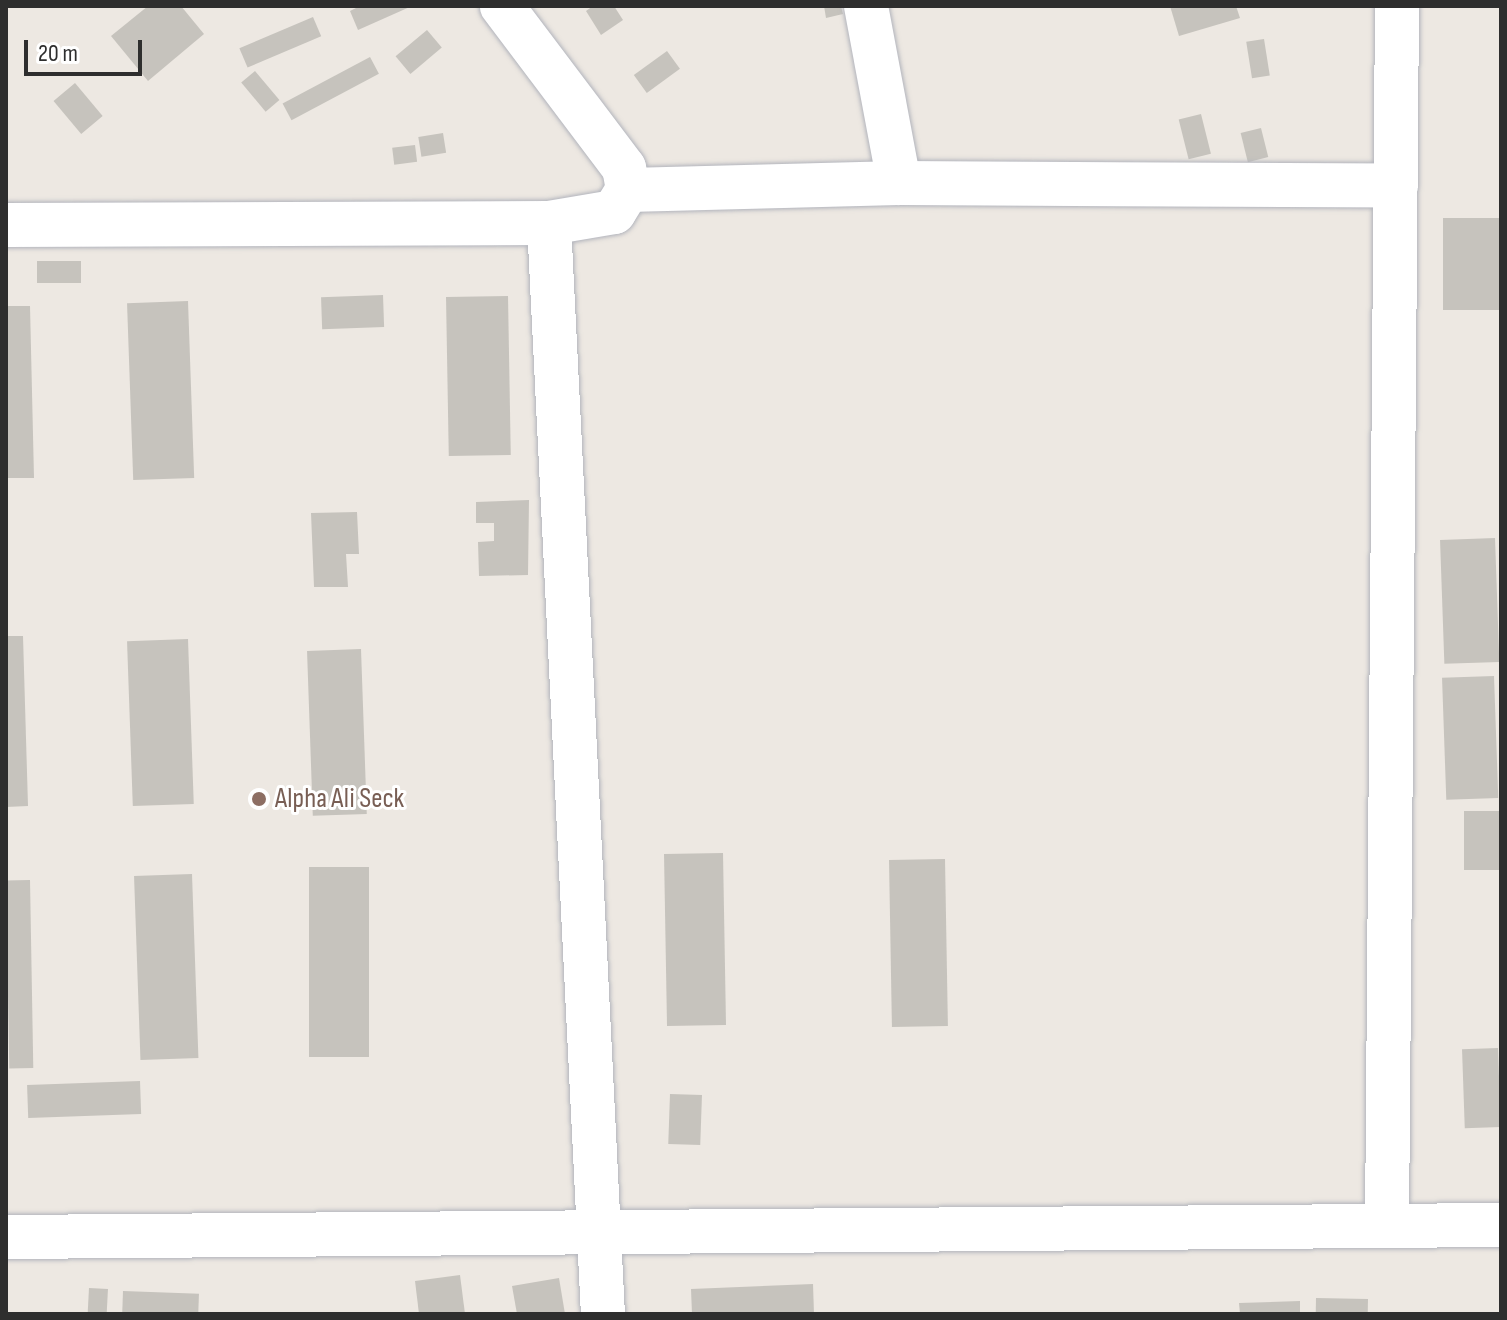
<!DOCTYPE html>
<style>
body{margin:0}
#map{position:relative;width:1507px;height:1320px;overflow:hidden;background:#ede8e2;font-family:"Sofia Sans Condensed",sans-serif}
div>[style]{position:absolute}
.building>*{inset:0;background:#c6c3bd;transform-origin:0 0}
.roads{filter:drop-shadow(0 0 2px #b2b4bc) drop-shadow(0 0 2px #b2b4bc)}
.minor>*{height:44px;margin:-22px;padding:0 22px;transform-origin:22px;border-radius:22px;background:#fff}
.dots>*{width:22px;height:22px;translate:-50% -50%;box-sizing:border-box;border:4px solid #fff;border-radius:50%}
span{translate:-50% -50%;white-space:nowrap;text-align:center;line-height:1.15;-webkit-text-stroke:6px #fff;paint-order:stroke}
.education-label{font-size:28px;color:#785e54}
.left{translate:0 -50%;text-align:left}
.frame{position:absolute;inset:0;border:8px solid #2e2e2e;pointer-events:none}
.scale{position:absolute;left:24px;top:40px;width:118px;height:36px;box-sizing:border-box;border:4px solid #2e2e2e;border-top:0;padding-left:10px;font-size:24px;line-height:28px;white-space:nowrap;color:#2e2e2e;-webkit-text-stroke:6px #fff;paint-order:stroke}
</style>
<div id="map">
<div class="building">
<div style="clip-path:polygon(148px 6px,181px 6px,204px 34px,148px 81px,111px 36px)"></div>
<div style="clip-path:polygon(360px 6px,412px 6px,358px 30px,350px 11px)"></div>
<div style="clip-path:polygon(593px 6px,614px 6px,623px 20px,601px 35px,586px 11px)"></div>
<div style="clip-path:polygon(824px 6px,841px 6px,843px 14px,826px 18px)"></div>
<div style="clip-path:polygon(1170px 6px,1236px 6px,1240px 18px,1179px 36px)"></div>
<div style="left:313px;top:17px;width:21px;height:80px;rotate:67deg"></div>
<div style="left:427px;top:30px;width:23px;height:41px;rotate:50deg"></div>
<div style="left:1264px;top:39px;width:37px;height:18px;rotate:81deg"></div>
<div style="left:667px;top:51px;width:22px;height:41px;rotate:54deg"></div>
<div style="left:370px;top:57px;width:19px;height:99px;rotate:62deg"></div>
<div style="left:255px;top:71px;width:38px;height:18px;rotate:50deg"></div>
<div style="left:75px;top:83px;width:43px;height:28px;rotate:50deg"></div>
<div style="left:1201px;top:114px;width:41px;height:23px;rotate:76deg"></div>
<div style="left:1261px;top:128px;width:30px;height:21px;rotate:76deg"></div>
<div style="left:443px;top:133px;width:20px;height:25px;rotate:81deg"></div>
<div style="left:415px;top:145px;width:17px;height:23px;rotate:83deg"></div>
<div style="left:1443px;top:218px;width:58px;height:92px"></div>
<div style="left:81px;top:261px;width:22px;height:44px;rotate:90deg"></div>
<div style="left:383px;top:295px;width:32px;height:62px;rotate:88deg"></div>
<div style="left:508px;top:296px;width:159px;height:62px;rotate:89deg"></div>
<div style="left:188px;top:301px;width:177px;height:61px;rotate:88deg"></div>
<div style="clip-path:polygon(6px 306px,30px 306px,34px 478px,6px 478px)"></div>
<div style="clip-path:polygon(529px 500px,528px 575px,479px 576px,478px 542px,494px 541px,494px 523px,476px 523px,476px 502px)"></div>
<div style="clip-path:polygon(357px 512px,359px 554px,346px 554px,348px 587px,314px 587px,311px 513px)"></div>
<div style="left:1495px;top:538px;width:124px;height:55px;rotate:88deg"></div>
<div style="clip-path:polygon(6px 636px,23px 636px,28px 806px,6px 807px)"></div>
<div style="left:188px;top:639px;width:165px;height:61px;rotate:88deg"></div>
<div style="left:361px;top:649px;width:165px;height:54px;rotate:88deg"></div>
<div style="left:1494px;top:676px;width:122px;height:52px;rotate:88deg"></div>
<div style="left:1501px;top:811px;width:59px;height:37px;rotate:90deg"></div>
<div style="left:723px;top:853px;width:172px;height:59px;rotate:89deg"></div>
<div style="left:945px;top:859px;width:167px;height:56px;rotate:89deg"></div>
<div style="left:309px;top:867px;width:60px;height:190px"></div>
<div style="left:192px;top:874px;width:184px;height:58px;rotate:88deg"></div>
<div style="left:30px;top:880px;width:188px;height:24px;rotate:89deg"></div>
<div style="left:1498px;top:1048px;width:79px;height:36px;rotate:88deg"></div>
<div style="left:140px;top:1081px;width:33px;height:113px;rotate:88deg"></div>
<div style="left:670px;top:1094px;width:32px;height:50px;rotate:2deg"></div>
<div style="clip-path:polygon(460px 1275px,465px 1314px,419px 1314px,415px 1281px)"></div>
<div style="clip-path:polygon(559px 1278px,565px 1314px,517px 1314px,512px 1286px)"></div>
<div style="clip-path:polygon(813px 1284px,814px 1314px,692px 1314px,691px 1289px)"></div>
<div style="left:89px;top:1288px;width:19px;height:26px;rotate:3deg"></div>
<div style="left:123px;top:1291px;width:76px;height:23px;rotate:2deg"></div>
<div style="left:1316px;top:1298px;width:52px;height:16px;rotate:1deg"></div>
<div style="clip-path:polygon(1300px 1301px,1300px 1314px,1240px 1314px,1239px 1303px)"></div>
</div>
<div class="roads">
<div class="minor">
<div style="left:866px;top:6px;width:180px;rotate:79.4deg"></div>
<div style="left:628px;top:190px;width:271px;rotate:-1.5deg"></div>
<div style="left:899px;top:183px;width:497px;rotate:0.3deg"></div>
<div style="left:549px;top:223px;width:1092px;rotate:87.17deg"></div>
<div style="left:6px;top:225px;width:543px;rotate:-0.21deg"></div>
<div style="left:549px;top:223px;width:66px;rotate:-9.6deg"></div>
<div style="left:614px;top:212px;width:26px;rotate:-58deg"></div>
<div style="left:628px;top:190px;width:22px;rotate:-100deg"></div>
<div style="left:624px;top:168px;width:203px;rotate:-127deg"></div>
<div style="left:1387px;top:1226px;width:1220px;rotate:-89.53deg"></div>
<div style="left:6px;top:1237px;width:1495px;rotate:-0.46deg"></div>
</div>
</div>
<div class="dots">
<div style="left:259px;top:799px;background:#8d6e63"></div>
</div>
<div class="education-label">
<span class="left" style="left:275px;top:799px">Alpha Ali Seck</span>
</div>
<div class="frame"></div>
<div class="scale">20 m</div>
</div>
